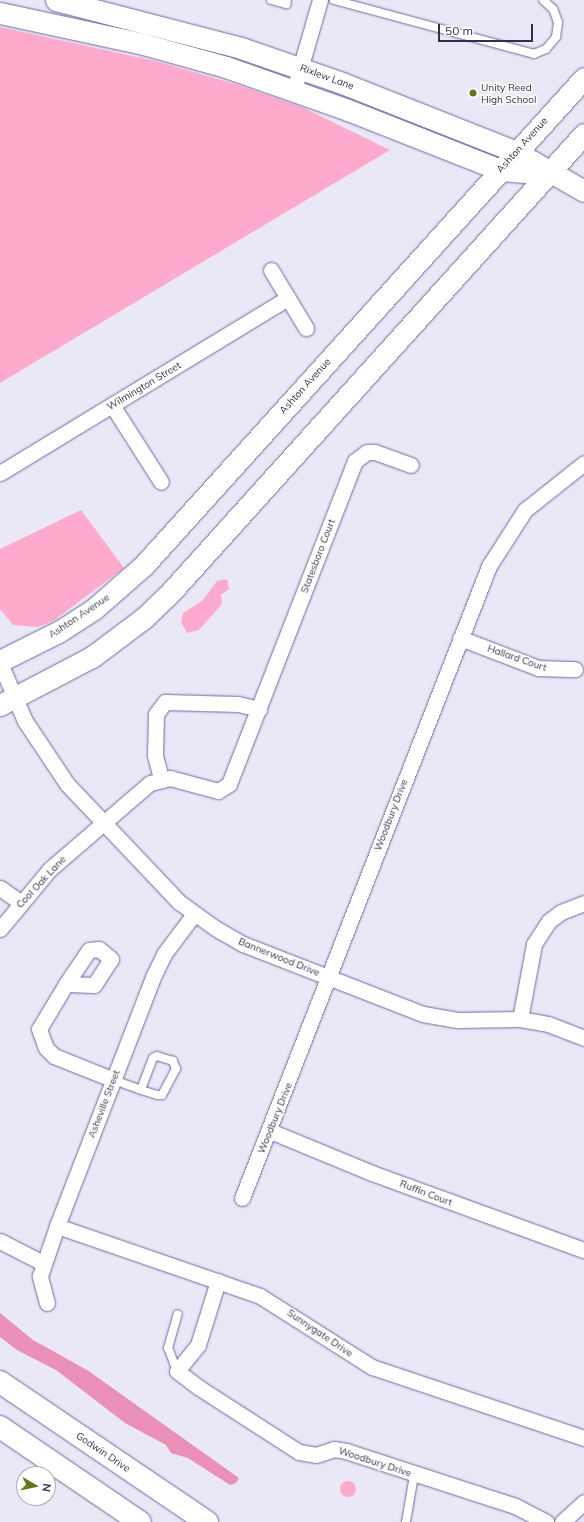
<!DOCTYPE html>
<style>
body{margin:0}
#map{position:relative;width:584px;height:1522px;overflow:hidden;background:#eae8f6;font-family:Mulish,sans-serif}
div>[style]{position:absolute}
.green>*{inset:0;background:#fdaacc}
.round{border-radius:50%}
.forest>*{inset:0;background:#ea8fb5}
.roads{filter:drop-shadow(0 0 1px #7466a5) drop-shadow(0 0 1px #7466a5)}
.lane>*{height:8px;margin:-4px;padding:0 4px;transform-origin:4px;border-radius:4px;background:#fff}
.street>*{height:15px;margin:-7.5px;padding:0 7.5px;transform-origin:7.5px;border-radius:7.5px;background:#fff}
.secondary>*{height:21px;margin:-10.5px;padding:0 10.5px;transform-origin:10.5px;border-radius:10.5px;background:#fff}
.primary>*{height:22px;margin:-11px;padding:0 11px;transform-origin:11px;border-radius:11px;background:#fff}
.dots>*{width:11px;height:11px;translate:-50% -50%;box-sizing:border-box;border:2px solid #fff;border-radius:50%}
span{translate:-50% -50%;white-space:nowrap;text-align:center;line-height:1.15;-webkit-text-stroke:3px #fff;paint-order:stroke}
.street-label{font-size:10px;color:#342e49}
.poi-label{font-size:10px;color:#342e49}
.left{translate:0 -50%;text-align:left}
.north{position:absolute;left:16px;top:1466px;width:40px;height:40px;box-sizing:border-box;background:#fff;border:1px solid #aeabb6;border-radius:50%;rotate:99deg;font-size:11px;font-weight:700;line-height:16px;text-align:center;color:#342e49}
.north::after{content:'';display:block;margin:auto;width:14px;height:18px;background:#6b7118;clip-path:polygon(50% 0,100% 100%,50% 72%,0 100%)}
.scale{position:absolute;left:438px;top:24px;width:95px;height:18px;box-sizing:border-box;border:2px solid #342e49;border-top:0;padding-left:5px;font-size:12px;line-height:14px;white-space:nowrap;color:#342e49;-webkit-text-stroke:3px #fff;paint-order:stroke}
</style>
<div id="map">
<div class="green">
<div style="clip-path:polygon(0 27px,155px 61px,238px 85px,304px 108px,390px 150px,0 383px)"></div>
<div style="clip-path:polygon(81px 510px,124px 568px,53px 621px,38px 627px,13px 625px,0 609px,0 549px)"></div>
<div style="clip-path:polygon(227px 579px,229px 589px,221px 595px,222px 604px,199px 630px,187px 633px,181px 622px,183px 613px,202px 601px,217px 581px)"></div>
<div class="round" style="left:340px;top:1481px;width:16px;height:16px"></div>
</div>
<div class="forest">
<div style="clip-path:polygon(0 1313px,33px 1340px,87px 1370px,239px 1478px,236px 1483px,230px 1485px,188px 1458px,171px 1453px,166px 1445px,125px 1423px,56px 1370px,17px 1350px,0 1337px)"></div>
</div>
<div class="roads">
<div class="lane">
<div style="left:271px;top:0;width:16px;rotate:15deg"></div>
<div style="left:286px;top:4px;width:4px;rotate:-76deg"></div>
<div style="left:334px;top:0;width:207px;rotate:15.1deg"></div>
<div style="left:534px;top:54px;width:13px;rotate:-23deg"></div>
<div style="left:546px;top:49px;width:16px;rotate:-50deg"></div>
<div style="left:556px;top:37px;width:15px;rotate:-82deg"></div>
<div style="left:558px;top:22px;width:14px;rotate:-111deg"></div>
<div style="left:553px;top:9px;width:13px;rotate:-138deg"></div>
<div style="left:114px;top:1080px;width:29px;rotate:20deg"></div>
<div style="left:141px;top:1090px;width:17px;rotate:17deg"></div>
<div style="left:157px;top:1095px;width:5px"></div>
<div style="left:162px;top:1095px;width:30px;rotate:-62deg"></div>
<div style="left:176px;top:1069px;width:9px;rotate:-111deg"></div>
<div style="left:173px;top:1061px;width:17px;rotate:-163deg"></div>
<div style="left:157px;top:1056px;width:4px;rotate:153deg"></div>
<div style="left:153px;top:1058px;width:34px;rotate:111deg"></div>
<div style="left:177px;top:1371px;width:25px;rotate:-111deg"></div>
<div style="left:168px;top:1348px;width:35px;rotate:-74deg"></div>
<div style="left:406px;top:1522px;width:48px;rotate:-80.3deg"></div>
</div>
<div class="street">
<div style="left:294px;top:90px;width:94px;rotate:-73.9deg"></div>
<div style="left:271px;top:270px;width:68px;rotate:58.9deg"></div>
<div style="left:112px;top:405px;width:91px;rotate:57.5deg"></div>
<div style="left:0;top:473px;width:337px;rotate:-31.3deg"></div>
<div style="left:460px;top:638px;width:84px;rotate:21deg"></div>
<div style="left:538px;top:668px;width:37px;rotate:2deg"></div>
<div style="left:0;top:663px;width:63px;rotate:66.7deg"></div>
<div style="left:25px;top:721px;width:76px;rotate:56.3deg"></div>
<div style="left:67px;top:784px;width:163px;rotate:46.5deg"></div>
<div style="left:179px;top:902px;width:44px;rotate:35.8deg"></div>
<div style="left:215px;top:928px;width:32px;rotate:30deg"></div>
<div style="left:243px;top:944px;width:193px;rotate:21.3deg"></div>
<div style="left:423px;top:1014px;width:36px;rotate:10deg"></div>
<div style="left:458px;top:1020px;width:62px;rotate:-0.9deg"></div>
<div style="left:520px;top:1019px;width:28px;rotate:10deg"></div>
<div style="left:548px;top:1024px;width:39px;rotate:21deg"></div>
<div style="left:161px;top:778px;width:24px;rotate:-105deg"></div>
<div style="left:155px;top:755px;width:41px;rotate:-88.6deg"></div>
<div style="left:156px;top:714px;width:15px;rotate:-53deg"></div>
<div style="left:165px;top:702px;width:73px;rotate:1.6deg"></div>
<div style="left:238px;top:704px;width:22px;rotate:13deg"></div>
<div style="left:0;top:888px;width:24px;rotate:35deg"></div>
<div style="left:0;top:929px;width:78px;rotate:-50.2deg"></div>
<div style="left:50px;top:869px;width:132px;rotate:-40.7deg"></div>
<div style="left:150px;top:783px;width:21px;rotate:-14deg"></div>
<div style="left:170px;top:778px;width:50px;rotate:15.2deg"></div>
<div style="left:218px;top:791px;width:13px;rotate:-32deg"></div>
<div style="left:229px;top:784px;width:347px;rotate:-68.7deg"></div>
<div style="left:355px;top:461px;width:15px;rotate:-37deg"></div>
<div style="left:367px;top:452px;width:8px"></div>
<div style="left:375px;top:452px;width:38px;rotate:20deg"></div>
<div style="left:66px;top:984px;width:41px;rotate:-55.9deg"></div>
<div style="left:89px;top:950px;width:10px;rotate:-6deg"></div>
<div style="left:99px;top:949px;width:16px;rotate:40deg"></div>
<div style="left:111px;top:959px;width:31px;rotate:123deg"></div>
<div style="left:94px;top:985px;width:28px;rotate:-178deg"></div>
<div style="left:66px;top:984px;width:52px;rotate:121deg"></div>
<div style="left:39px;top:1029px;width:20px;rotate:70deg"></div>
<div style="left:46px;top:1048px;width:11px;rotate:45deg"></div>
<div style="left:54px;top:1056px;width:65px;rotate:21.8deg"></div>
<div style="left:520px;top:1019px;width:76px;rotate:-79.4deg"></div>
<div style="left:534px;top:944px;width:27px;rotate:-57deg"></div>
<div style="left:549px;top:921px;width:15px;rotate:-37deg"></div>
<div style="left:561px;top:912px;width:25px;rotate:-21deg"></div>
<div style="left:270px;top:1131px;width:110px;rotate:22.4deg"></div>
<div style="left:372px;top:1173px;width:226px;rotate:20deg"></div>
<div style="left:242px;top:1198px;width:679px;rotate:-68.65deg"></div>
<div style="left:489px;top:566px;width:67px;rotate:-57.3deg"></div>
<div style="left:525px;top:510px;width:75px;rotate:-38.5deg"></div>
<div style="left:57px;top:1226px;width:215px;rotate:19deg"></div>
<div style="left:260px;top:1296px;width:133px;rotate:32.4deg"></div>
<div style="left:372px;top:1367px;width:224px;rotate:18.5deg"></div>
<div style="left:0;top:1241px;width:48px;rotate:27.1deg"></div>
<div style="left:218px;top:1281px;width:67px;rotate:107.4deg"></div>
<div style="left:198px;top:1345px;width:33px;rotate:129deg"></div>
<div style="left:177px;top:1371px;width:26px;rotate:37deg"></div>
<div style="left:198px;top:1387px;width:120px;rotate:32.8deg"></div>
<div style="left:299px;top:1452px;width:17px;rotate:10deg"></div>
<div style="left:316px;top:1455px;width:19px;rotate:-18deg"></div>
<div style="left:334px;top:1449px;width:12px;rotate:9deg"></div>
<div style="left:346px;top:1451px;width:178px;rotate:18deg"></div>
<div style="left:515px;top:1506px;width:35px;rotate:27deg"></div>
<div style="left:47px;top:1303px;width:28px;rotate:-105deg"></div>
<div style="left:40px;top:1276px;width:53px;rotate:-71.2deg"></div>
<div style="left:57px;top:1226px;width:267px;rotate:-68.9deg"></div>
<div style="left:153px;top:977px;width:25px;rotate:-64deg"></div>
<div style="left:164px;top:954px;width:50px;rotate:-53.1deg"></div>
<div style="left:562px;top:1522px;width:30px;rotate:-42deg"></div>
</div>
<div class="secondary">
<div style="left:56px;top:0;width:191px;rotate:14.5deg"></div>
<div style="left:241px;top:48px;width:107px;rotate:19.1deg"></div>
<div style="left:342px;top:83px;width:187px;rotate:21.6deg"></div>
<div style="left:516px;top:152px;width:78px;rotate:29.8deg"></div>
<div style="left:0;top:13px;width:146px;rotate:12.2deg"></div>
<div style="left:143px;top:44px;width:86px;rotate:15.5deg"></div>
<div style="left:226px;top:67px;width:129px;rotate:19.4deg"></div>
<div style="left:348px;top:110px;width:163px;rotate:21.5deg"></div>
<div style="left:500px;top:170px;width:50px;rotate:4.6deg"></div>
<div style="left:0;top:661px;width:67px;rotate:-26.6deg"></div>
<div style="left:60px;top:631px;width:40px;rotate:-32.9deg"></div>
<div style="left:94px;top:609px;width:67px;rotate:-41.3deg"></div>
<div style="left:144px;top:565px;width:656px;rotate:-47.9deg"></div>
<div style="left:0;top:705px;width:104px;rotate:-27.6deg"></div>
<div style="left:92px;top:657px;width:65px;rotate:-36.9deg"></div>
<div style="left:144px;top:618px;width:36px;rotate:-44deg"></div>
<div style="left:170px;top:593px;width:618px;rotate:-47.95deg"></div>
</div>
<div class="primary">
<div style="left:0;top:1382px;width:250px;rotate:34.1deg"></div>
<div style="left:0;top:1427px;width:169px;rotate:34.2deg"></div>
</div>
</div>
<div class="dots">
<div style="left:473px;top:93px;background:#6b7118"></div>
</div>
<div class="street-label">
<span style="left:327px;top:77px;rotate:20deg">Rixlew Lane</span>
<span style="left:522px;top:145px;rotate:-48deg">Ashton Avenue</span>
<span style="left:144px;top:386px;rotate:-31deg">Wilmington Street</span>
<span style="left:305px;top:386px;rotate:-48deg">Ashton Avenue</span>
<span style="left:318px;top:556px;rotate:-69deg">Statesboro Court</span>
<span style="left:79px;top:616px;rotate:-34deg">Ashton Avenue</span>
<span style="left:517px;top:658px;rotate:19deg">Hallard Court</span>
<span style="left:391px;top:815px;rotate:-69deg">Woodbury Drive</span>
<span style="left:41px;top:882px;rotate:-47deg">Cool Oak Lane</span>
<span style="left:279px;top:957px;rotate:22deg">Bannerwood Drive</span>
<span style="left:104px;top:1104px;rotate:-69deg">Asheville Street</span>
<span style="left:275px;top:1118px;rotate:-68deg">Woodbury Drive</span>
<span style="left:426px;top:1193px;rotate:21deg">Ruffin Court</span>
<span style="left:320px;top:1333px;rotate:34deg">Sunnygate Drive</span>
<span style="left:103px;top:1452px;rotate:34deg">Godwin Drive</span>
<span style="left:375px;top:1462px;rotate:18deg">Woodbury Drive</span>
</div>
<div class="poi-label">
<span class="left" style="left:481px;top:93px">Unity Reed<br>High School</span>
</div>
<div class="north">N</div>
<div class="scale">50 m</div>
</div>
